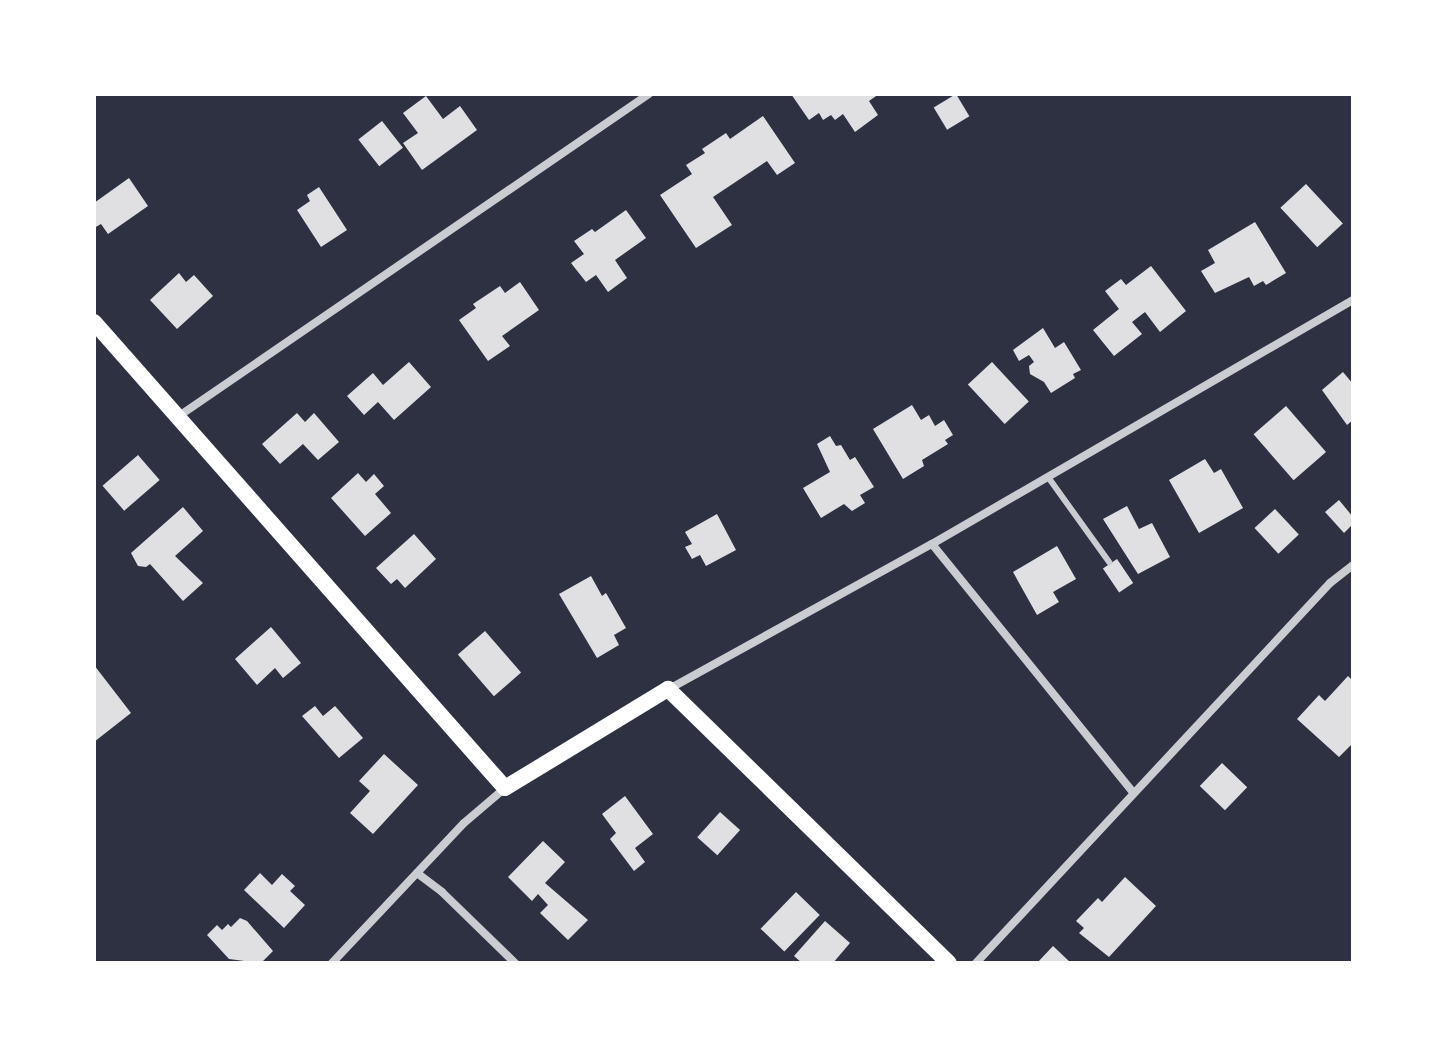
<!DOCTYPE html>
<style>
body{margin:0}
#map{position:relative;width:1447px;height:1057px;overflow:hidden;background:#2d3142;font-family:"Sofia Sans Condensed",sans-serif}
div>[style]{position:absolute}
.building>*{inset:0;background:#e0e0e3;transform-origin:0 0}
.service>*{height:6px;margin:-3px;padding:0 3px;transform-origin:3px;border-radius:3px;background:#caccd0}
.minor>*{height:8px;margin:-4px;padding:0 4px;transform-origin:4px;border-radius:4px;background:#caccd0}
.secondary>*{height:16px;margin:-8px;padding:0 8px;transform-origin:8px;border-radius:8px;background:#fff}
span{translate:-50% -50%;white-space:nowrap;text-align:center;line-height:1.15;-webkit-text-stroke:8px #fff;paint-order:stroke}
.frame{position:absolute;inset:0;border:96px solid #fff;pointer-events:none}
</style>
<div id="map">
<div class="building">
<div style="clip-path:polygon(791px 94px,879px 94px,869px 101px,878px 115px,855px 132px,843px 114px,835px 120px,831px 115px,823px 120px,819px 113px,809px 120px)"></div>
<div style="left:956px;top:94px;width:26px;height:26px;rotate:59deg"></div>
<div style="clip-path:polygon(426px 96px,443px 119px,460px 106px,477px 130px,422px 170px,403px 143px,418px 133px,403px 113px)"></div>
<div style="clip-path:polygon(763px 116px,795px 163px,777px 175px,767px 161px,713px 197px,732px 225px,696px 248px,660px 195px,692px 174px,686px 165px,705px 153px,702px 149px,726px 133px,730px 139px)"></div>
<div style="left:382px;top:121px;width:34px;height:30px;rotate:52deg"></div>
<div style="clip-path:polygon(129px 178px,148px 206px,108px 234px,101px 224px,94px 228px,94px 203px)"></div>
<div style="left:1306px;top:184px;width:54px;height:35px;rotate:47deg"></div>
<div style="clip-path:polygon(319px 187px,347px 230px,321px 247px,297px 210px,310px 201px,307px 195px)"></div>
<div style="clip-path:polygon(626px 210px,646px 238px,615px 260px,627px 278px,608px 292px,596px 275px,586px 282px,571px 263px,584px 254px,574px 241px,592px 229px,595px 232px)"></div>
<div style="clip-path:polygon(1255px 222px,1286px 273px,1266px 285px,1263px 281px,1254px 286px,1249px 277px,1215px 293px,1201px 271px,1215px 263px,1208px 250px)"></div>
<div style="clip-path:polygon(1151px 266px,1186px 311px,1160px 332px,1145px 312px,1132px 322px,1142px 334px,1114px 356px,1093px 330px,1119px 309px,1105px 291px,1121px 279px,1126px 285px)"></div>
<div style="clip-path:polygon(179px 273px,186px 282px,194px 275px,213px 296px,177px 329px,150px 300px)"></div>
<div style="clip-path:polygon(520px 282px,539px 310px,502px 336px,510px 346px,488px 361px,459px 320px,476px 308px,473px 304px,500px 286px,505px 293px)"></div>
<div style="clip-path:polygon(1043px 328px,1055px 348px,1064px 342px,1081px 370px,1073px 374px,1075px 378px,1051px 393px,1044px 382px,1030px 374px,1029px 366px,1034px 362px,1029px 355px,1019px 361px,1013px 350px)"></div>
<div style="clip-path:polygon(409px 362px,431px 387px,394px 420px,378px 402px,364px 415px,347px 396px,373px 373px,383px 385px)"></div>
<div style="left:992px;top:362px;width:54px;height:33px;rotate:47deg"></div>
<div style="clip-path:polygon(1343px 372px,1353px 384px,1353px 420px,1347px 425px,1322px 390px)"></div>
<div style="clip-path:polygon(912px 405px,921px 420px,929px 415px,935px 426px,944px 420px,953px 435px,945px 440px,948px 444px,922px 460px,924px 466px,903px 479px,873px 429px)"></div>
<div style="left:1286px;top:406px;width:61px;height:43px;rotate:49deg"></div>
<div style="clip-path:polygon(297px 413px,305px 422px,314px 413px,339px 442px,318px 460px,303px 444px,280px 464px,262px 444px)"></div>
<div style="clip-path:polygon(830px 436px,836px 446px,841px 445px,850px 460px,855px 457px,874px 487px,860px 495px,865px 503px,852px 511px,844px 504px,821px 518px,803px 488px,830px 472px,817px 444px)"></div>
<div style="left:138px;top:455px;width:33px;height:47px;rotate:49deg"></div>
<div style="clip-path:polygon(1205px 459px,1214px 473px,1221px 469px,1243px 508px,1199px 533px,1169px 480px)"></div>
<div style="clip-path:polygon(358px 473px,366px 482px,374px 474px,384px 486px,375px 494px,391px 513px,365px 536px,331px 498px)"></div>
<div style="clip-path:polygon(1339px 500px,1353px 517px,1353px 524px,1344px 533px,1325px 512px)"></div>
<div style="clip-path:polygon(1127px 506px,1139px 529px,1152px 523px,1170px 557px,1138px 574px,1103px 519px)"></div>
<div style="clip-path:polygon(183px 507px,203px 531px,175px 556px,203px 583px,183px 601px,150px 564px,146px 567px,138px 566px,131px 553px)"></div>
<div style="left:1275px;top:509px;width:35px;height:28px;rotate:47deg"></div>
<div style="clip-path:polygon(717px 514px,736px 550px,706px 566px,700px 555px,692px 559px,685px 547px,692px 544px,685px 532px)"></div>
<div style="clip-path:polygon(414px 534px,436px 559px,405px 588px,397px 579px,391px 584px,376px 568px)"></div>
<div style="clip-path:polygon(1057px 546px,1076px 579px,1053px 592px,1059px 602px,1037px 615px,1013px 572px)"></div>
<div style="left:1117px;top:559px;width:29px;height:17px;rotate:56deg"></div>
<div style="clip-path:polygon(591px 576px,602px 596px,606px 593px,626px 628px,614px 635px,619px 645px,597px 658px,559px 594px)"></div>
<div style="clip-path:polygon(271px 627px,301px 663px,283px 678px,275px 668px,257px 685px,235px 659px)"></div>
<div style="left:485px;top:631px;width:55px;height:36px;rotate:49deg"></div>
<div style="clip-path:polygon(94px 665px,131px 713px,94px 742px)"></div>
<div style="clip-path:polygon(1348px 676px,1353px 681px,1353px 743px,1339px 757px,1297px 719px,1319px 695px,1325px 701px)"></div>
<div style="clip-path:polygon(315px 706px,323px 716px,335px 706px,363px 738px,339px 758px,302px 716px)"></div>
<div style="clip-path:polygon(384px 754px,418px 785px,373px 834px,350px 813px,370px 791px,359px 781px)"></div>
<div style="left:1222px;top:763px;width:35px;height:32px;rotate:44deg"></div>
<div style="clip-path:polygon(625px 796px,653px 834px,635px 848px,645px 862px,634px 871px,610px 839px,616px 833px,602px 814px)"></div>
<div style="left:720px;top:812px;width:27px;height:34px;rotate:42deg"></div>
<div style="clip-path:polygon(543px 841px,565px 862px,545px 883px,588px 920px,568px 940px,540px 913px,548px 905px,538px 894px,532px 901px,508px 877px)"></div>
<div style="clip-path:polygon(260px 873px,272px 885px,282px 874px,295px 886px,290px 891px,305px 905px,284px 928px,244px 890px)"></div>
<div style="clip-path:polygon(1125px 877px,1156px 906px,1109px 957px,1079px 933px,1084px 928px,1076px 921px,1098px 898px,1102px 902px)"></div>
<div style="left:796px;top:892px;width:33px;height:51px;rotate:44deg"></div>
<div style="clip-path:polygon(240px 918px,247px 921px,273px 951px,261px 963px,229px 959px,207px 935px,217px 925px,222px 930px,228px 924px,231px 927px)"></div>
<div style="clip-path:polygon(825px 921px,850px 943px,833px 963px,802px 963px,794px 956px)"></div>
<div style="clip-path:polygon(1053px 946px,1071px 963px,1037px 963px)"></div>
</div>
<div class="service">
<div style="left:1048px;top:477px;width:105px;rotate:54.3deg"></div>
</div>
<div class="minor">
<div style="left:179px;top:416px;width:570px;rotate:-34.42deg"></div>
<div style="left:932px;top:544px;width:319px;rotate:51deg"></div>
<div style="left:669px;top:689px;width:300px;rotate:-28.9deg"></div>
<div style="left:932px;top:544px;width:487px;rotate:-30.1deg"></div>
<div style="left:417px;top:873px;width:31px;rotate:37deg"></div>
<div style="left:442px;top:892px;width:102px;rotate:44.2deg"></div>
<div style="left:332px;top:963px;width:192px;rotate:-46.7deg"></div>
<div style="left:464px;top:823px;width:54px;rotate:-40.5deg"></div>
<div style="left:976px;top:963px;width:519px;rotate:-47.03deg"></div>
<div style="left:1330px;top:583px;width:29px;rotate:-38deg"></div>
</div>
<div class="secondary">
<div style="left:94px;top:322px;width:621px;rotate:48.59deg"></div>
<div style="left:505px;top:788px;width:191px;rotate:-31.3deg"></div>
<div style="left:668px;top:689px;width:392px;rotate:44.3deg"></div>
</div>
<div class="frame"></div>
</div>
